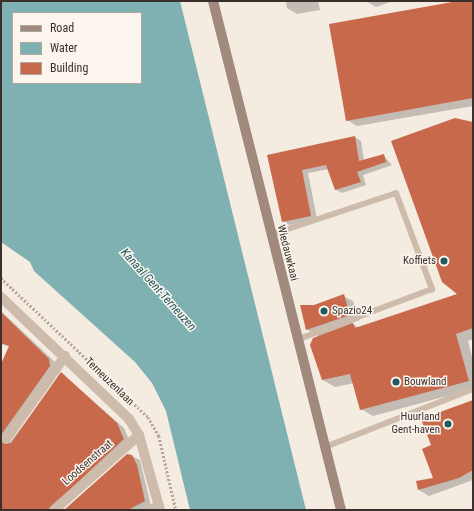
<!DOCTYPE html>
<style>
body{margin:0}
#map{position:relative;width:474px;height:511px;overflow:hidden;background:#f4ebe1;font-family:"Roboto Condensed",sans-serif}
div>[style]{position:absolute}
.water>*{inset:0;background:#7fb0b2}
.shadow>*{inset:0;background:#0003}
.building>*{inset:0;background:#c8694b}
.path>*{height:2.5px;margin-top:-1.25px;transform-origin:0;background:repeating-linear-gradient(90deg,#b9a596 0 2px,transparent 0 4px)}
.service>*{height:6px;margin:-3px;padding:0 3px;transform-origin:3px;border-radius:3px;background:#cdbbac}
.minor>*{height:10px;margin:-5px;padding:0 5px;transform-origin:5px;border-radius:5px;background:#cdbbac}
.secondary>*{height:10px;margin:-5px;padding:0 5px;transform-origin:5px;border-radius:5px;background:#a18a7d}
.dots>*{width:11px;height:11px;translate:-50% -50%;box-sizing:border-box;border:2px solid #fbf5ee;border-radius:50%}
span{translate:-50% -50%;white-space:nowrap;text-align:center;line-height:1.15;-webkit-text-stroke:3px #fbf5ee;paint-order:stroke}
.street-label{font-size:11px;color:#3b302b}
.poi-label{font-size:11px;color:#3b302b}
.right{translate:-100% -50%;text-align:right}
.left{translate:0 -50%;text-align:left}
.water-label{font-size:12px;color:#1f5a5e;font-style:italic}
.frame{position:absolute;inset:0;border:2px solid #3b302b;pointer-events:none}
.legend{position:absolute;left:12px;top:12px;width:130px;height:72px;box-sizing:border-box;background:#fbf5ee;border:1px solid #aea6a0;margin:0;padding:5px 7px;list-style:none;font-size:12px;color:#3b302b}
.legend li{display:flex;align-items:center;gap:8px;height:20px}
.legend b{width:20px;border:1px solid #aea6a0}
</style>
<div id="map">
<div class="water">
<div style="clip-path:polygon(evenodd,1px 1px,180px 1px,306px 510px,190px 510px,166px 411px,152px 383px,135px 362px,34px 271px,30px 262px,1px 242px,1px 1px,13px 13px,141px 13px,141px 83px,13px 83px,13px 13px)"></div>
</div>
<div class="shadow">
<div style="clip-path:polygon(286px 1px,318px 1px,320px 10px,297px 14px,287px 8px)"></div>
<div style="clip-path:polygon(366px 1px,393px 1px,376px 7px)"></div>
<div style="clip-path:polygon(463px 1px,473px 1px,473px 106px,357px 126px,347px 120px)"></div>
<div style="clip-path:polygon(473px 123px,473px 339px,468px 341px,473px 361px,473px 389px,373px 416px,361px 409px,354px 383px,335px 387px,323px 380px,320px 337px,308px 330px,302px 306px,314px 306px,343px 296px,353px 301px,360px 320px,352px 323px,359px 328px,459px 295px)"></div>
<div style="clip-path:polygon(355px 137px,361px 141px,364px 161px,383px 155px,392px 165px,363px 175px,366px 185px,342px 193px,336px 190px,329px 169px,308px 173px,317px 219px,289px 225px,283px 221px,268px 156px)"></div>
<div style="clip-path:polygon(1px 311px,57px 364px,8px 440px,9px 444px,62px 374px,124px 428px,131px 444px,57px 510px,1px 510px,1px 364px,10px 347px,1px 344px)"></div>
<div style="clip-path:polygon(473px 401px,473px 480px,429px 496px,419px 490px,434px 478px,432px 446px)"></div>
<div style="clip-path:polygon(132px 456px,140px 460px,152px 510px,65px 510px)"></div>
</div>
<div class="building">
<div style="clip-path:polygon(458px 1px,473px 1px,473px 98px,346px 121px,329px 24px)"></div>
<div style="clip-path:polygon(455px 118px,473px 122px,473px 328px,456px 334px,469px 381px,360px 410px,350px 374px,322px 380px,310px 345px,313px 338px,353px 323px,355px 328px,457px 294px,442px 282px,391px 141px)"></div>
<div style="clip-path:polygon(355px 136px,359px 161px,384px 154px,386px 162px,357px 172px,361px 182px,335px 190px,326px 165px,302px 170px,311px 216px,282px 222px,267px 155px)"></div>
<div style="clip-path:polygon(344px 294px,350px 315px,306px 330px,300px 305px,314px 305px)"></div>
<div style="clip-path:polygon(1px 312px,49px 359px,50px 366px,1px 435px,1px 364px,9px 346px,1px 343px)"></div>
<div style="clip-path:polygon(61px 372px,117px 423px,124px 439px,48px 510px,1px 510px,1px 443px,11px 443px)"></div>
<div style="clip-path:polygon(473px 400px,473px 470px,459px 478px,418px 490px,416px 481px,433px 478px,422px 449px,431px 445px,421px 419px)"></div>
<div style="clip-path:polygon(127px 454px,132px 455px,137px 465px,145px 501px,128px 510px,64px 510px)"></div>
</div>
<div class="path">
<div style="left:1px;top:278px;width:202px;rotate:43.4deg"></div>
<div style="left:148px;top:417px;width:22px;rotate:60deg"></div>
<div style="left:159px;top:436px;width:76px;rotate:77.1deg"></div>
</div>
<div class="service">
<div style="left:270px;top:235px;width:133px;rotate:-18.4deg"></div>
<div style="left:396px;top:193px;width:103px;rotate:69.4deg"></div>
<div style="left:432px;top:289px;width:145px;rotate:159.4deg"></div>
<div style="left:325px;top:447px;width:159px;rotate:-21.4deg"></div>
</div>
<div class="minor">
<div style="left:1px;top:297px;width:177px;rotate:43.6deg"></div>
<div style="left:129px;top:419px;width:19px;rotate:58deg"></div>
<div style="left:139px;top:435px;width:78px;rotate:74.4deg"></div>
<div style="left:6px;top:439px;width:102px;rotate:-54.6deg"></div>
<div style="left:54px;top:510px;width:113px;rotate:-41.4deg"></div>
<div style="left:150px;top:510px;width:10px;rotate:-24deg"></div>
</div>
<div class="secondary">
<div style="left:213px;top:1px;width:525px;rotate:75.88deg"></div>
</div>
<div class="dots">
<div style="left:444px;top:261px;background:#1f5a5e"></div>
<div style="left:324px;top:311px;background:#1f5a5e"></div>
<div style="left:396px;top:382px;background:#1f5a5e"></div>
<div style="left:448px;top:424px;background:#1f5a5e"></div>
</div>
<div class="street-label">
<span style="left:287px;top:253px;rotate:76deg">Wiedauwkaai</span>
<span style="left:109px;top:382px;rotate:44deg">Terneuzenlaan</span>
<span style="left:88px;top:463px;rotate:-41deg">Loodsenstraat</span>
</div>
<div class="poi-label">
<span class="right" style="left:436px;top:261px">Koffiets</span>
<span class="left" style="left:332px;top:311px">Spazio24</span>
<span class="left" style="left:404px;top:382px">Bouwland</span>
<span class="right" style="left:440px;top:424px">Huurland<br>Gent-haven</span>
</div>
<div class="water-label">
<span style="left:158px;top:290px;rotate:48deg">Kanaal Gent-Terneuzen</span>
</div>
<div class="frame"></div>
<ul class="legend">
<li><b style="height:5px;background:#a18a7d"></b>Road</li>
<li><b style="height:11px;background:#7fb0b2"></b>Water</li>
<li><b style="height:11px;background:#c8694b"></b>Building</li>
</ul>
</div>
